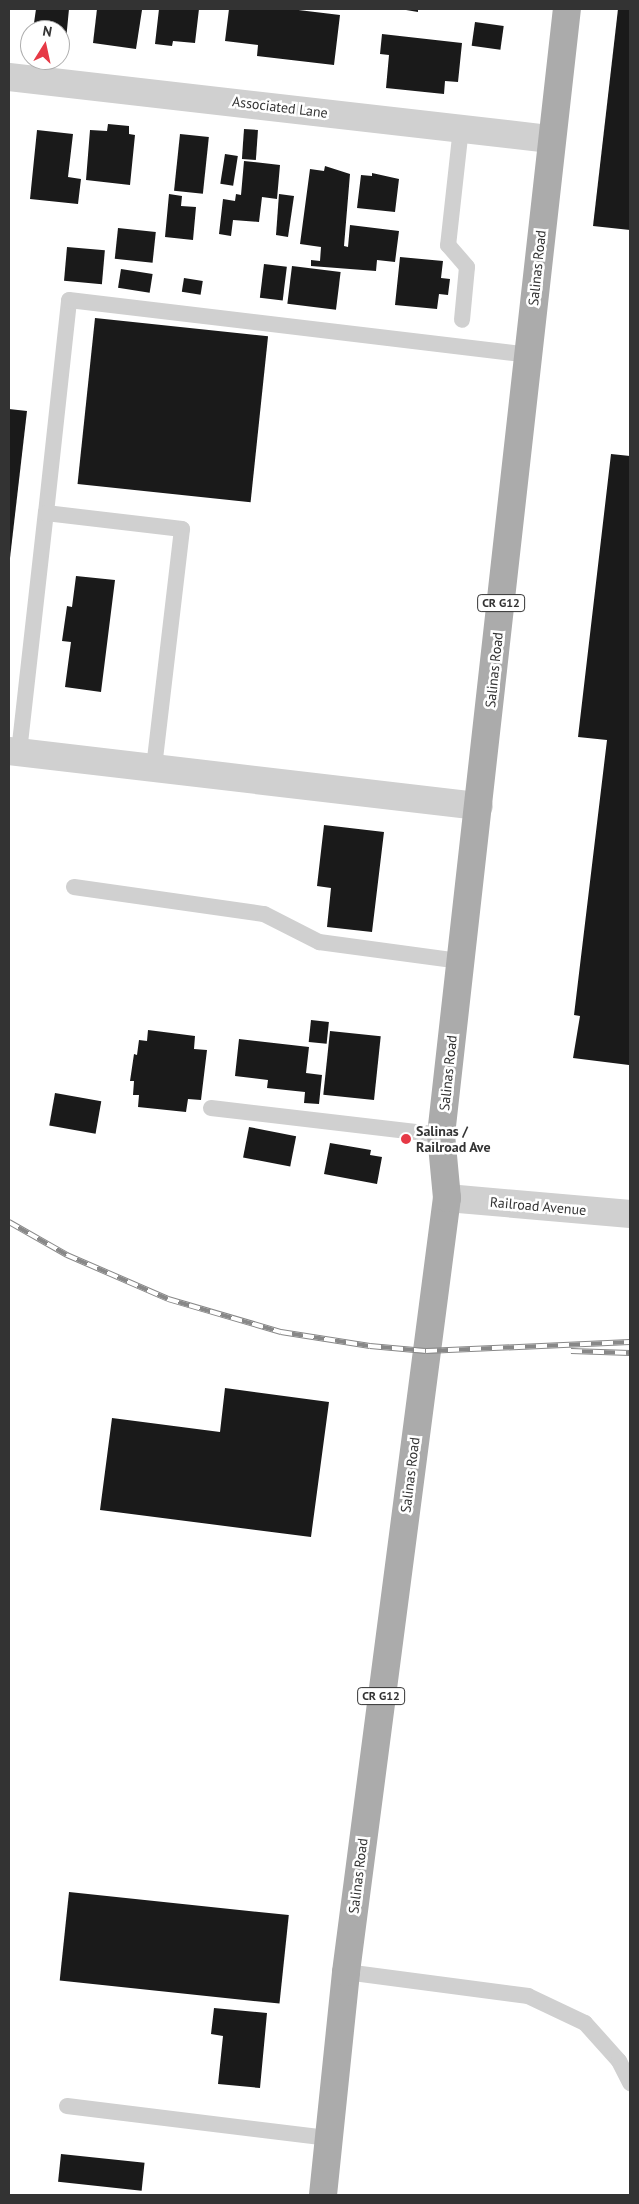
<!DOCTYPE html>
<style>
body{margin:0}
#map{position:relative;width:639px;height:2204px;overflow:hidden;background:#fff;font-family:"PT Sans",sans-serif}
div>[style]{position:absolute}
.building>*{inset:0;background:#1a1a1a;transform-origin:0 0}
.service>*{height:16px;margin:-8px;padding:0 8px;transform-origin:8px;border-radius:8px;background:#d0d0d0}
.minor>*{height:28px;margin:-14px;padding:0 14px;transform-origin:14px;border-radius:14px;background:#d0d0d0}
.primary>*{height:28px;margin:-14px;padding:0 14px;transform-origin:14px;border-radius:14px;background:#ababab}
.rail>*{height:5.5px;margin-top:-2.75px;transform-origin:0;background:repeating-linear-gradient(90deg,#fff 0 11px,#888 0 22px);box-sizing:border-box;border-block:1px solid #888}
.dots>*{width:14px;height:14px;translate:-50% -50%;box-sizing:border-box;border:2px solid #fff;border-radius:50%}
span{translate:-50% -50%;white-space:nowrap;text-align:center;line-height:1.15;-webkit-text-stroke:5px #fff;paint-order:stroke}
.shield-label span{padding:1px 4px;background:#fff;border:1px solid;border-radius:4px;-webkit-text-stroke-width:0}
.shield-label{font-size:12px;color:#333;font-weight:700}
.street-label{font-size:14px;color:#333}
.poi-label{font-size:14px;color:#333;font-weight:700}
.left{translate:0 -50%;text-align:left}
.frame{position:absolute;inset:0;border:10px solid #333;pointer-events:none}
.north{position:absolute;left:20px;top:20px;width:50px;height:50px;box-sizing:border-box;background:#fff;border:1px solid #adadad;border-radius:50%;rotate:10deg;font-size:14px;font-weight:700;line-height:20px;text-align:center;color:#333}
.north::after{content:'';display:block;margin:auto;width:18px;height:22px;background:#e63946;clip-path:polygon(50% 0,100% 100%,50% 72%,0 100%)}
</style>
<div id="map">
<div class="building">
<div style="clip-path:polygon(36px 9px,69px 9px,66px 40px,60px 39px,60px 30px,33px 30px)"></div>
<div style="clip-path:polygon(97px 9px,142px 10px,136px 49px,93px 43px)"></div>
<div style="clip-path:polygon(159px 9px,199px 9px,195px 43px,173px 41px,172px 46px,155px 44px)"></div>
<div style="clip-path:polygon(229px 9px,290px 9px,340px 15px,334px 65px,257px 56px,258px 45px,225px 41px)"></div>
<div style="clip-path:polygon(400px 9px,418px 9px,418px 12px)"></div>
<div style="clip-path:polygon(618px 9px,630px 9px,630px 230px,593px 226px)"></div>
<div style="left:475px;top:22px;width:29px;height:24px;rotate:8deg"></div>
<div style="clip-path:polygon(382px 34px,462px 43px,458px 82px,445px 81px,444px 94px,386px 88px,389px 55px,380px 54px)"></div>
<div style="clip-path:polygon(108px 124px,129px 126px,129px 134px,135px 135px,130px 185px,86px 180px,90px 130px,107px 131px)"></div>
<div style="left:244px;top:129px;width:14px;height:30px;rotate:4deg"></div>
<div style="clip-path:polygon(37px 130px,73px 134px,68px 177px,81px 179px,78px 204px,30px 199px)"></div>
<div style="left:180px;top:134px;width:29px;height:57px;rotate:6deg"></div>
<div style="left:225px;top:154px;width:13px;height:30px;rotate:9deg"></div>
<div style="clip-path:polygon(244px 161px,280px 165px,277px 199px,262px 197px,259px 222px,233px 220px,231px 236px,219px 234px,223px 199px,235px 201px,236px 194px,241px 195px)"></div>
<div style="clip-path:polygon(325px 166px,350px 174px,344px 246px,348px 247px,350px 225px,399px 231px,395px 262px,377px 260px,376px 271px,311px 266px,311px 260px,320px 261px,321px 247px,300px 244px,310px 169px,324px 171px)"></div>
<div style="clip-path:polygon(372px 173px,399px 179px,395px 212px,357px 208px,361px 175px,372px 176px)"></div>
<div style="clip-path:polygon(169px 194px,182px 196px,181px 206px,196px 207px,193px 240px,165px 237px)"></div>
<div style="clip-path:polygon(279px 194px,294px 196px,288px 237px,276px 235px)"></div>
<div style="left:118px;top:228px;width:38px;height:31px;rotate:6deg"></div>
<div style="left:67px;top:247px;width:38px;height:34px;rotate:5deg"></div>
<div style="clip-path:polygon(400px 257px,443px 261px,441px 278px,450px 279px,448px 295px,439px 294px,437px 309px,395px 305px)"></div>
<div style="left:264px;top:264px;width:23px;height:34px;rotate:7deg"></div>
<div style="left:292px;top:266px;width:49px;height:38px;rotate:7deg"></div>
<div style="left:121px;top:269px;width:32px;height:19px;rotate:9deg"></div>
<div style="left:184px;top:278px;width:19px;height:14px;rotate:9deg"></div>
<div style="left:95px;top:318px;width:174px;height:167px;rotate:6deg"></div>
<div style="clip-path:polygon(9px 409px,27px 411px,10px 558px,9px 557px)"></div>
<div style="clip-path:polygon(611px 454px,630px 456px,630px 1072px,629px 1065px,573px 1058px,580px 1016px,574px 1015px,607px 740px,578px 737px)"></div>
<div style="clip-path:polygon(76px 576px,115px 580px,101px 692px,65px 687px,71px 642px,62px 641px,67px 606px,72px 607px)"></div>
<div style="clip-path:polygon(324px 825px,384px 832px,372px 932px,327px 927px,331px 888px,317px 886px)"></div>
<div style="left:311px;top:1020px;width:18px;height:22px;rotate:6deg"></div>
<div style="clip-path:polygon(148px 1030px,195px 1036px,194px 1049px,207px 1050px,201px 1100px,188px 1099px,186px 1112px,138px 1107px,139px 1095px,133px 1095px,134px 1081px,130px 1081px,134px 1054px,137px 1055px,139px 1040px,147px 1041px)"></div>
<div style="left:330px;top:1031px;width:51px;height:64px;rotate:6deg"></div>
<div style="clip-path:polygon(239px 1039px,309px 1047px,306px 1073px,322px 1075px,319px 1104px,304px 1103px,305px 1092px,267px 1088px,268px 1080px,235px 1076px)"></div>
<div style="left:55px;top:1093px;width:47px;height:33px;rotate:10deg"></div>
<div style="left:249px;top:1127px;width:48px;height:31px;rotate:11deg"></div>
<div style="clip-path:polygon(330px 1143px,371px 1150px,370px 1155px,382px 1157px,377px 1184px,324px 1174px)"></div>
<div style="clip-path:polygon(225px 1388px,329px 1402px,311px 1537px,100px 1510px,112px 1418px,220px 1432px)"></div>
<div style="left:69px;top:1892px;width:221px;height:89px;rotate:6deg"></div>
<div style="clip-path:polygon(214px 2008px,267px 2013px,260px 2088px,218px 2084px,223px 2036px,211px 2034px)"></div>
<div style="left:61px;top:2154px;width:84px;height:28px;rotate:6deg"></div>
</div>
<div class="service">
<div style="left:461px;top:128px;width:118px;rotate:96.3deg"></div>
<div style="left:448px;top:245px;width:29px;rotate:49deg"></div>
<div style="left:467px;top:267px;width:53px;rotate:95.4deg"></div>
<div style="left:46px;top:513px;width:214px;rotate:-83.8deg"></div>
<div style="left:69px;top:300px;width:461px;rotate:6.8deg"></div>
<div style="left:19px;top:752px;width:241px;rotate:-83.6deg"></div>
<div style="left:46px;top:513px;width:137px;rotate:6.7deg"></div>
<div style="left:182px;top:529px;width:241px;rotate:96.7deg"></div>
<div style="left:74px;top:887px;width:192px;rotate:8.1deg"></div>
<div style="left:264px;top:914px;width:62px;rotate:27deg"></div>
<div style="left:319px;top:942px;width:141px;rotate:7.7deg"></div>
<div style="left:211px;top:1108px;width:232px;rotate:6.7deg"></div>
<div style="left:346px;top:1972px;width:184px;rotate:7.5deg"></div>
<div style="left:528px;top:1996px;width:63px;rotate:25.3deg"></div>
<div style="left:585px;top:2023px;width:51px;rotate:48.2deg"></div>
<div style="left:619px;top:2061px;width:25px;rotate:63deg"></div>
<div style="left:67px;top:2106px;width:264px;rotate:7deg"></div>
</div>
<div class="minor">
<div style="left:9px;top:77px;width:545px;rotate:6.54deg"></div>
<div style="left:9px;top:751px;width:473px;rotate:6.7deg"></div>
<div style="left:447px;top:1198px;width:184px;rotate:5deg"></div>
</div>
<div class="primary">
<div style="left:323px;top:2195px;width:224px;rotate:-84.1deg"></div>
<div style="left:346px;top:1972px;width:781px;rotate:-82.57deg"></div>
<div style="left:447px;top:1198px;width:63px;rotate:-95.4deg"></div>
<div style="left:441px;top:1135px;width:1133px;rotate:-83.62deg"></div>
</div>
<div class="rail">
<div style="left:9px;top:1222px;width:67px;rotate:29.6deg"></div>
<div style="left:67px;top:1255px;width:110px;rotate:23.5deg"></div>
<div style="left:168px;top:1299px;width:118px;rotate:16.3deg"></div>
<div style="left:281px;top:1332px;width:90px;rotate:8.9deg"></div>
<div style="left:370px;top:1346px;width:56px;rotate:5.1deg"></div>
<div style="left:426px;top:1351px;width:204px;rotate:-2.5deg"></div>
<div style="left:571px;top:1351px;width:59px;rotate:1.9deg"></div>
</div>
<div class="dots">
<div style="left:406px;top:1139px;background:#e63946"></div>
</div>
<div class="shield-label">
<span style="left:501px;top:603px">CR G12</span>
<span style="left:381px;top:1696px">CR G12</span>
</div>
<div class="street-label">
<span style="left:280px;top:107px;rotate:7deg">Associated Lane</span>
<span style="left:537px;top:268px;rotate:-84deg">Salinas Road</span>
<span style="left:494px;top:670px;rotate:-84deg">Salinas Road</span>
<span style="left:448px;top:1073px;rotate:-84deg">Salinas Road</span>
<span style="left:538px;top:1206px;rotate:5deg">Railroad Avenue</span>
<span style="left:410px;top:1475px;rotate:-83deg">Salinas Road</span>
<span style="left:358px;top:1876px;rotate:-83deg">Salinas Road</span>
</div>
<div class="poi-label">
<span class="left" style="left:416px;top:1139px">Salinas /<br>Railroad Ave</span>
</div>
<div class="frame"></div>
<div class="north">N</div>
</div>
